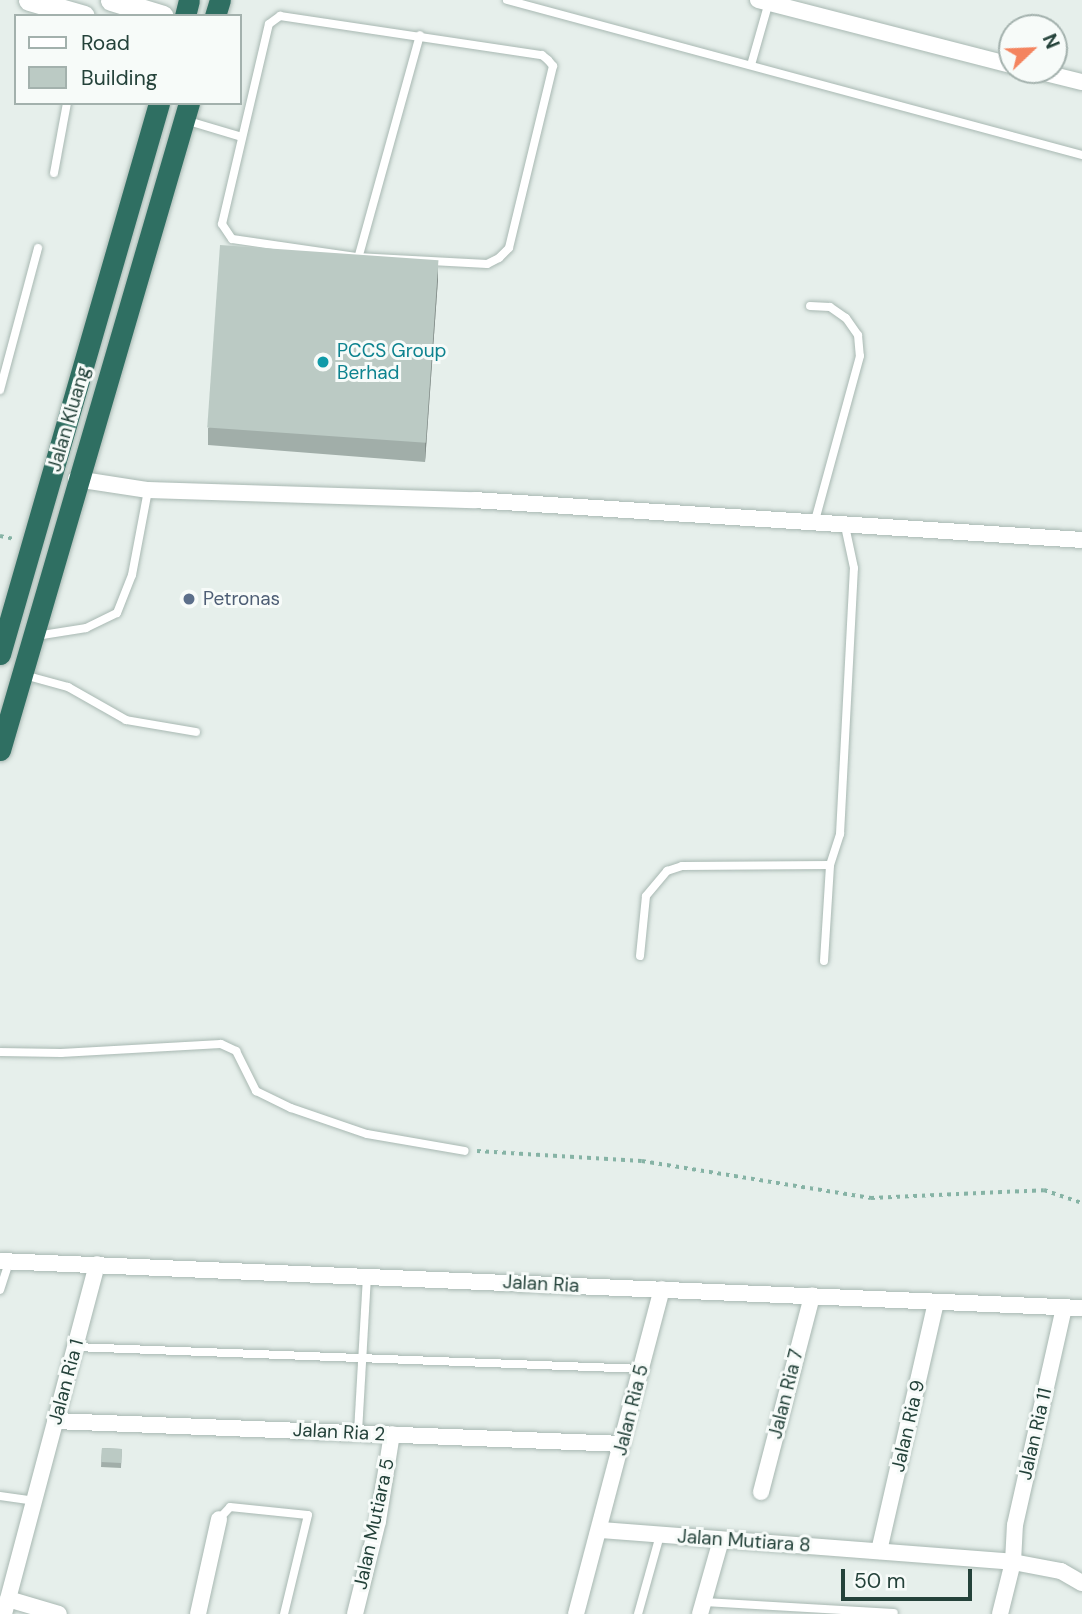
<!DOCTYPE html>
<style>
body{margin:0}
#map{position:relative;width:1082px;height:1614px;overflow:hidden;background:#e6efeb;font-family:"DM Sans",sans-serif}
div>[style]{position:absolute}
.path>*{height:3.5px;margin-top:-1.75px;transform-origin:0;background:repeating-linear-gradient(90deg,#86b3a5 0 3.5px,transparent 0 8.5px)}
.roads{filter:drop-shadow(0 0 2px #a8b8b2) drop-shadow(0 0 2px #a8b8b2)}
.lane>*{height:8px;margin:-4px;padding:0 4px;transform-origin:4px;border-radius:4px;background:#fff}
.street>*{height:16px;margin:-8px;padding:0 8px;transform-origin:8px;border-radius:8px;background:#fff}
.secondary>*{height:21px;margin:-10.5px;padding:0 10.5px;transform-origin:10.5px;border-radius:10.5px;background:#fff}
.highway>*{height:21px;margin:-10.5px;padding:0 10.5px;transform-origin:10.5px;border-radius:10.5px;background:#2f6f62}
.wall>*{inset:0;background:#a1aea9;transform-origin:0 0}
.shaded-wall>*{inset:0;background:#838d89}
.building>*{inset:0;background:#bbcac4;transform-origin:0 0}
.dots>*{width:19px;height:19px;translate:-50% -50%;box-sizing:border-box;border:4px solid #f7fbf9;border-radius:50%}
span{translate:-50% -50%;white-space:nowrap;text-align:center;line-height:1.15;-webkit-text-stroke:6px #f7fbf9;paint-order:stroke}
.culture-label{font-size:19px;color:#0d838f}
.left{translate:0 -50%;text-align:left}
.street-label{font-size:19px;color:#24423a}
.service-label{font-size:19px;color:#4e5e75}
.legend{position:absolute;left:14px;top:14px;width:228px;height:91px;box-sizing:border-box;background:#f7fbf9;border:2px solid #a3b1ad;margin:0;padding:9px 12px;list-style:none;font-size:21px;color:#24423a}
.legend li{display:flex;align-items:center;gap:14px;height:35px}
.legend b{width:35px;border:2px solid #a3b1ad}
.north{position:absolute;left:998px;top:14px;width:70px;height:70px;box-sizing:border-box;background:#f7fbf9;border:2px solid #a3b1ad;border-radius:50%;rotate:67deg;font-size:19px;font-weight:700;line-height:28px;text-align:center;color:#24423a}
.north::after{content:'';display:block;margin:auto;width:24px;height:32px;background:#f4845f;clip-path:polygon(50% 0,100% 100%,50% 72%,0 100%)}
.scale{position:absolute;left:841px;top:1569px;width:131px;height:32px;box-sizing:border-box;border:4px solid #24423a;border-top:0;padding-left:9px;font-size:21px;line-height:24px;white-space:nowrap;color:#24423a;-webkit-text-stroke:5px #f7fbf9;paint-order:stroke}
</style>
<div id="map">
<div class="path">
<div style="left:0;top:536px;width:14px;rotate:12deg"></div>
<div style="left:477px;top:1151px;width:165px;rotate:3.5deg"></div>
<div style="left:642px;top:1161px;width:232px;rotate:9.2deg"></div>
<div style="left:871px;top:1198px;width:173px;rotate:-2.6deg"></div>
<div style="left:1044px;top:1190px;width:40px;rotate:18.9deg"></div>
</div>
<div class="roads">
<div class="lane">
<div style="left:507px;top:0;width:596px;rotate:15.09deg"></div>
<div style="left:280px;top:16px;width:265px;rotate:8.5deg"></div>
<div style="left:542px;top:55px;width:8px;rotate:40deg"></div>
<div style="left:548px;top:60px;width:8px;rotate:50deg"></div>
<div style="left:553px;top:66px;width:187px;rotate:103.6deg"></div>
<div style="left:509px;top:248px;width:14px;rotate:135deg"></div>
<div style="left:499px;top:258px;width:13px;rotate:153deg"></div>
<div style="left:487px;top:264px;width:131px;rotate:-176.9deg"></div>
<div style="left:356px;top:257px;width:125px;rotate:-171.7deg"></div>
<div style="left:232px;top:239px;width:18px;rotate:-124deg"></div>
<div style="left:222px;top:224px;width:205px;rotate:-76.8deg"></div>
<div style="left:269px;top:24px;width:14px;rotate:-36deg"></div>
<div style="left:751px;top:65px;width:66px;rotate:-74.1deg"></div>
<div style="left:185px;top:120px;width:59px;rotate:16.6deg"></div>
<div style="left:54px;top:173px;width:71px;rotate:-79.5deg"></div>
<div style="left:359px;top:255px;width:228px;rotate:-74.5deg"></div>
<div style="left:810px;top:306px;width:20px;rotate:3deg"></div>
<div style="left:830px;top:307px;width:19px;rotate:35deg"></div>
<div style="left:846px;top:318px;width:21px;rotate:55deg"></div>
<div style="left:858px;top:335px;width:21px;rotate:85deg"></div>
<div style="left:860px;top:356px;width:174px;rotate:105.3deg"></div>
<div style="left:0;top:390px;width:147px;rotate:-75deg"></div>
<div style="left:36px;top:636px;width:51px;rotate:-9.1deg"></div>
<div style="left:86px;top:628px;width:34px;rotate:-26deg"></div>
<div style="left:117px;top:613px;width:41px;rotate:-68.5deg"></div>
<div style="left:132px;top:575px;width:86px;rotate:-79.3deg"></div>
<div style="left:24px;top:675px;width:46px;rotate:15.3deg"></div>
<div style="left:68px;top:687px;width:67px;rotate:29.6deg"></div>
<div style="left:126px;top:720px;width:71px;rotate:9.7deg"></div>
<div style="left:640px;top:956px;width:60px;rotate:-84.3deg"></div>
<div style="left:646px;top:896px;width:33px;rotate:-50deg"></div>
<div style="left:667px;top:871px;width:16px;rotate:-18deg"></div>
<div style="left:682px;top:866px;width:148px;rotate:-0.4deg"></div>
<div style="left:830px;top:865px;width:33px;rotate:-72deg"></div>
<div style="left:840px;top:834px;width:266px;rotate:-87deg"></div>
<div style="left:854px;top:568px;width:43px;rotate:-102.1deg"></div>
<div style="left:824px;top:961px;width:96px;rotate:-86.4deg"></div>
<div style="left:0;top:1052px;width:61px;rotate:0.9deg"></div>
<div style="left:61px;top:1053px;width:160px;rotate:-3.2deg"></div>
<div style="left:221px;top:1044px;width:17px;rotate:25deg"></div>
<div style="left:236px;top:1051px;width:45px;rotate:63.4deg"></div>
<div style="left:256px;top:1091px;width:39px;rotate:26deg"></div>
<div style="left:291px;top:1108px;width:80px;rotate:18.9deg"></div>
<div style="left:367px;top:1134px;width:99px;rotate:9.8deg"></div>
<div style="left:0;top:1290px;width:32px;rotate:-72deg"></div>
<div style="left:75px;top:1347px;width:567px;rotate:2.22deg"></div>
<div style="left:358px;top:1432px;width:156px;rotate:-86.7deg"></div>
<div style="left:0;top:1496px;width:34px;rotate:8deg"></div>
<div style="left:219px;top:1519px;width:16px;rotate:-47deg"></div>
<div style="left:230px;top:1507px;width:78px;rotate:5.9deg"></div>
<div style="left:308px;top:1515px;width:102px;rotate:103.6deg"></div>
<div style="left:704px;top:1602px;width:190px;rotate:3.3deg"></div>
<div style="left:638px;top:1614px;width:82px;rotate:-74.4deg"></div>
</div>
<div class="street">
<div style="left:758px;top:0;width:262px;rotate:14.4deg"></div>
<div style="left:1033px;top:70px;width:50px;rotate:13.8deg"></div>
<div style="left:76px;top:479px;width:73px;rotate:8.7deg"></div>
<div style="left:148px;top:490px;width:326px;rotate:1.8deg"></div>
<div style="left:474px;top:500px;width:609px;rotate:3.76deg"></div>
<div style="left:0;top:1261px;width:1083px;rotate:2.49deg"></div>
<div style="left:55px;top:1421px;width:567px;rotate:2.32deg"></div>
<div style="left:761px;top:1492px;width:203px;rotate:-75.4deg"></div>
<div style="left:601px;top:1530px;width:413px;rotate:4.4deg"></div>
<div style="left:1013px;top:1562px;width:49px;rotate:10.6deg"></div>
<div style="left:1061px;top:1571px;width:24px;rotate:30deg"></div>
<div style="left:879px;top:1551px;width:255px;rotate:-77.1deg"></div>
<div style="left:8px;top:1599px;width:53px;rotate:16.4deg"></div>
<div style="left:4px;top:1614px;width:362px;rotate:-75.1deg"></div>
<div style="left:198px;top:1614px;width:97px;rotate:-77.5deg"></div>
<div style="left:355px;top:1614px;width:96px;rotate:-76.1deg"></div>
<div style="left:378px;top:1521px;width:88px;rotate:-80.9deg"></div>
<div style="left:576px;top:1614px;width:336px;rotate:-75.2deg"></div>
<div style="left:700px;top:1614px;width:77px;rotate:-74.2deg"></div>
<div style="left:1000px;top:1614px;width:54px;rotate:-76deg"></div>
<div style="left:1013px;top:1562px;width:37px;rotate:-87deg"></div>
<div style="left:1015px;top:1525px;width:223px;rotate:-77.3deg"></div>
</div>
<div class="secondary">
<div style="left:29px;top:0;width:57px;rotate:16.2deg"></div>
<div style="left:111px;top:0;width:54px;rotate:17.1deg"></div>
</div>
<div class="highway">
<div style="left:185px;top:16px;width:16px;rotate:-76deg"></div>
<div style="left:215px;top:16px;width:17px;rotate:-73deg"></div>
<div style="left:0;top:654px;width:573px;rotate:-73.9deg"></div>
<div style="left:0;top:750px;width:674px;rotate:-73.72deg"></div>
</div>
</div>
<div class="wall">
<div style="clip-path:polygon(438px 279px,425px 462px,208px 445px,208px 428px)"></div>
<div style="left:102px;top:1448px;width:20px;height:19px;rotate:3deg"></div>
</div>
<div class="shaded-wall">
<div style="clip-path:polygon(438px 261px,438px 279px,425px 462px,425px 445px)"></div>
</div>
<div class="building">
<div style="left:220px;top:245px;width:219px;height:183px;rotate:4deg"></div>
<div style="left:102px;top:1448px;width:20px;height:14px;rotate:3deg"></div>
</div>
<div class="dots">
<div style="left:323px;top:362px;background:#0f9aa8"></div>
<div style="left:189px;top:599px;background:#5c6f8a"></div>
</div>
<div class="culture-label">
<span class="left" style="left:337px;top:362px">PCCS Group<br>Berhad</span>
</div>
<div class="street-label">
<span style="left:69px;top:419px;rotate:-74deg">Jalan Kluang</span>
<span style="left:541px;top:1284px;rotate:3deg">Jalan Ria</span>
<span style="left:66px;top:1382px;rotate:-75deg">Jalan Ria 1</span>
<span style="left:786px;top:1394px;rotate:-76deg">Jalan Ria 7</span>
<span style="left:631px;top:1410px;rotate:-76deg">Jalan Ria 5</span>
<span style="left:908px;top:1426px;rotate:-77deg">Jalan Ria 9</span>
<span style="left:339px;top:1432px;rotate:3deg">Jalan Ria 2</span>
<span style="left:1035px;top:1434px;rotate:-77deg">Jalan Ria 11</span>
<span style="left:374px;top:1524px;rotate:-78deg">Jalan Mutiara 5</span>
<span style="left:744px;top:1541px;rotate:4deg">Jalan Mutiara 8</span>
</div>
<div class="service-label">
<span class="left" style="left:203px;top:599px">Petronas</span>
</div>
<ul class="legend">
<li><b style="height:9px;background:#fff"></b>Road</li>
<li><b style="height:19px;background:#bbcac4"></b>Building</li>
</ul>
<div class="north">N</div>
<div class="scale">50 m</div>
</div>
